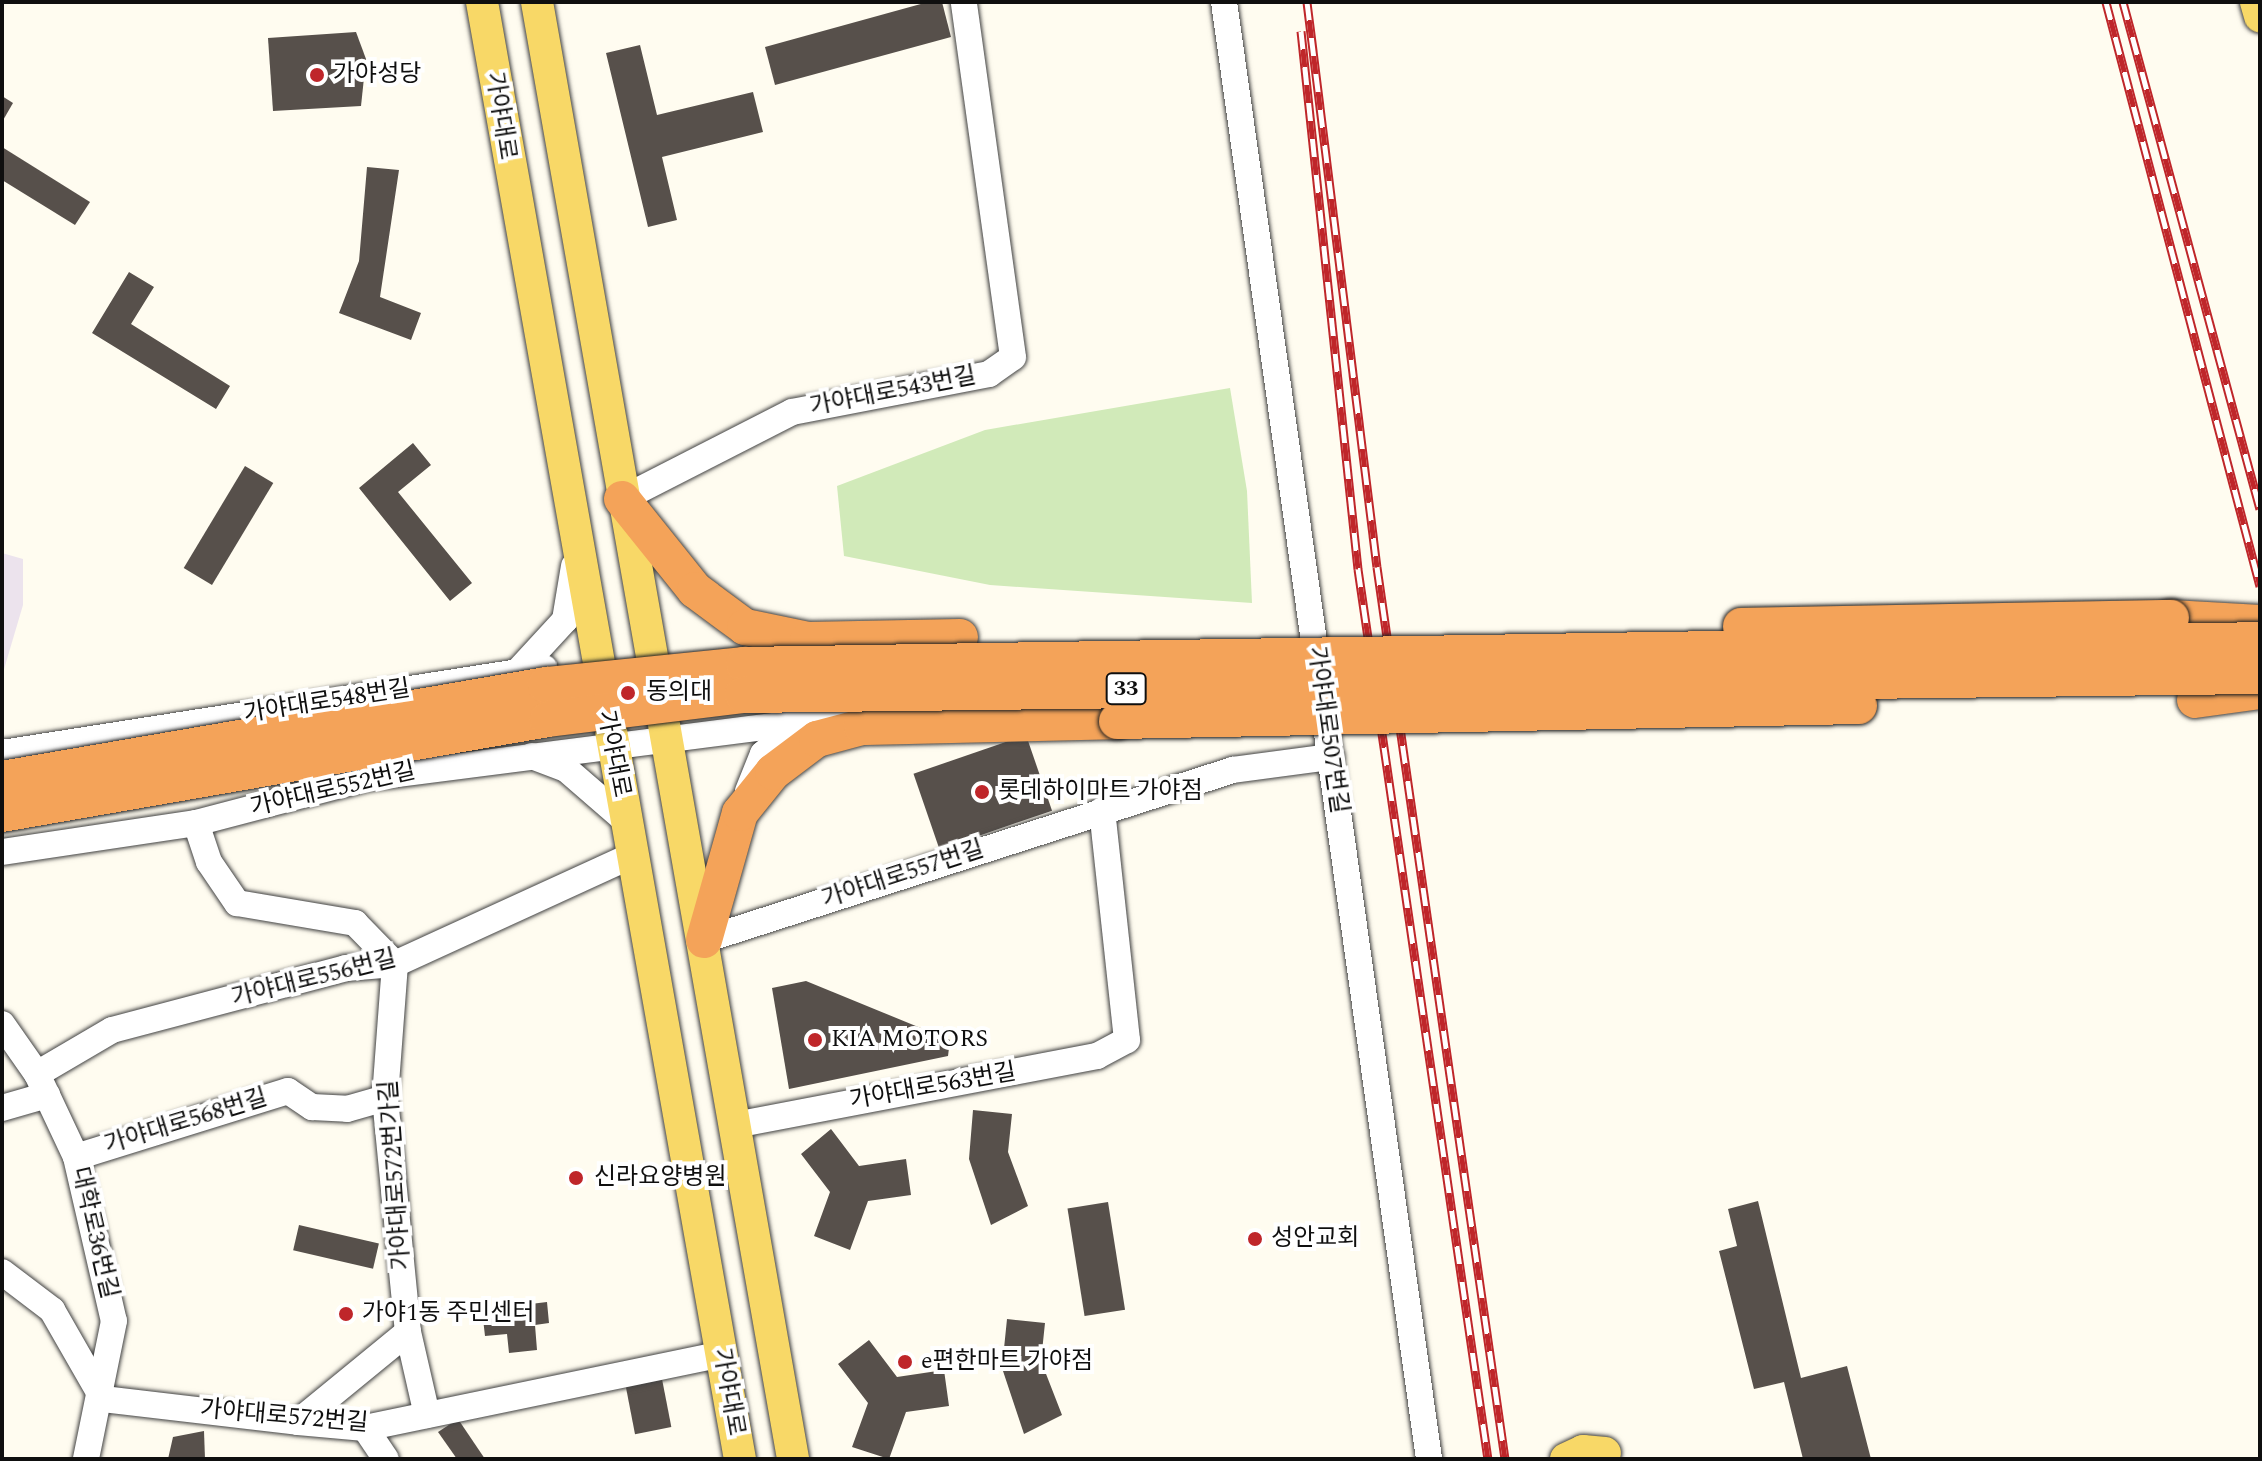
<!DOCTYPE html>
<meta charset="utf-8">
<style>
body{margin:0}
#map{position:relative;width:2262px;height:1461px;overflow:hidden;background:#fffcf0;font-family:Spectral,"Noto Sans KR",serif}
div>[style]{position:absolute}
.industrial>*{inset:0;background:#ece3ed}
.green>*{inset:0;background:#d1eab9}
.building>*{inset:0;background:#57504b;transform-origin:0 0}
.roads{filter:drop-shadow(0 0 2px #424242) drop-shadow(0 0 2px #424242)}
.minor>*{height:26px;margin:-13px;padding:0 13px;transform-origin:13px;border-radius:13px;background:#fff}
.major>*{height:32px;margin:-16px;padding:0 16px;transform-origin:16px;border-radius:16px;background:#f8d867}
.highway>*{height:36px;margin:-18px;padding:0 18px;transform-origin:18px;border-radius:18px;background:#f4a359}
.rail>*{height:9px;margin-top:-4.5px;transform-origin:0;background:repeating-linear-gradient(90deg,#fff 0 18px,#bf262a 0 36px);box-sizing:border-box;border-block:2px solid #bf262a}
.bridges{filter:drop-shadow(0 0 2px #202020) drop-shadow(0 0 2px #202020)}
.highway-bridge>*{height:36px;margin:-18px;padding:0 18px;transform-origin:18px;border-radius:18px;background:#f4a359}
.dots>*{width:22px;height:22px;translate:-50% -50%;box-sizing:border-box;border:4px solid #fff;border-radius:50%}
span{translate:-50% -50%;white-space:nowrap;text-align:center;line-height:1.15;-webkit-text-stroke:8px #fff;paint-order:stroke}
.shield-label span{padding:2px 6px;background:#fff;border:2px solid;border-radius:6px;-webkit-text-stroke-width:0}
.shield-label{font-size:22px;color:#0f0f0f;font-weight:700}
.poi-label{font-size:24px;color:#0f0f0f}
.left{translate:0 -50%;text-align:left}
.street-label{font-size:24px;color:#0f0f0f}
.frame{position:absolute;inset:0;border:4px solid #0f0f0f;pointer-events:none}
</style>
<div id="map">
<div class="industrial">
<div style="clip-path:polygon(2px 553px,23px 559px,23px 605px,2px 676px)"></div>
</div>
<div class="green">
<div style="clip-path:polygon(1230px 388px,1247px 491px,1252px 603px,990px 585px,844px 556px,837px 486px,985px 430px)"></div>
</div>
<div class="building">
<div style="clip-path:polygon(928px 2px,942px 2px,951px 37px,775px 85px,765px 47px)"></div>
<div style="clip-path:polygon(356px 32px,366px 59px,361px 106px,273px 111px,268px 38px)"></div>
<div style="clip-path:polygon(640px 45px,657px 115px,753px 92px,763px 132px,662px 157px,677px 220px,648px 227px,606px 53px)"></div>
<div style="clip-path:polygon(2px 96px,13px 103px,2px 122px)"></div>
<div style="clip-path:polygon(2px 147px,90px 202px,75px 225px,2px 180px)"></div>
<div style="clip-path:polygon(367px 167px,399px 170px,380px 297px,421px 313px,411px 340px,339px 313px,359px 261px)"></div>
<div style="clip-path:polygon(129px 272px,154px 287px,131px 324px,230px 386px,216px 409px,92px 333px)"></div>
<div style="clip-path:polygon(413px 443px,431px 465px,398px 492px,472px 583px,450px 601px,359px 488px)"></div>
<div style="left:245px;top:466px;width:33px;height:119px;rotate:31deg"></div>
<div style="left:1026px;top:735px;width:80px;height:119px;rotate:71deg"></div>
<div style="clip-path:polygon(806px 981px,950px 1040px,948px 1056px,789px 1089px,772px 988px)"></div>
<div style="clip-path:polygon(973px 1110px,1012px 1114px,1008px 1152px,1028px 1206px,991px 1225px,969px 1159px)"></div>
<div style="clip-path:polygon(831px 1129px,859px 1166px,906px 1159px,911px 1195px,868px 1201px,850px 1250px,814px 1236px,830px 1192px,801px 1154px)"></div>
<div style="clip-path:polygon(1758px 1201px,1801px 1378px,1847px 1366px,1871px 1459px,1803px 1459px,1784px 1382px,1754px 1389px,1719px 1251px,1737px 1246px,1728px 1209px)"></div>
<div style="left:1108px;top:1202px;width:109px;height:41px;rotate:81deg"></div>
<div style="left:299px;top:1225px;width:82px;height:26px;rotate:13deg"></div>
<div style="clip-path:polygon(547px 1302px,549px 1323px,535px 1325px,537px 1350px,509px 1353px,507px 1334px,485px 1336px,482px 1310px)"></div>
<div style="clip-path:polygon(1007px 1319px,1045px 1323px,1041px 1361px,1062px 1415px,1024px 1434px,1002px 1368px)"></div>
<div style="clip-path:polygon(869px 1340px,897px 1377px,944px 1370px,949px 1406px,906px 1412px,889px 1459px,852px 1447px,868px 1403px,838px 1364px)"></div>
<div style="left:662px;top:1379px;width:49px;height:37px;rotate:79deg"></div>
<div style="clip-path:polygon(458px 1419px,485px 1459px,457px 1459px,438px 1432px)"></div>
<div style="clip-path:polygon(204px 1431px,205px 1459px,168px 1459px,173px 1437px)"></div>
</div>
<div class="roads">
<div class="minor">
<div style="left:1224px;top:2px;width:1471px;rotate:81.99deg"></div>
<div style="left:622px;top:499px;width:191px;rotate:-27.1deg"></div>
<div style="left:792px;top:412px;width:201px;rotate:-10.9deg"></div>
<div style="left:989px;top:374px;width:29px;rotate:-35deg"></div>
<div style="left:1013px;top:357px;width:358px;rotate:-97.9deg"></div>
<div style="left:519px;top:670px;width:68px;rotate:-47.4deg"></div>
<div style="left:565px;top:620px;width:55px;rotate:-80.5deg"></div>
<div style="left:2px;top:753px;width:549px;rotate:-8.91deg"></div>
<div style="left:532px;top:756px;width:36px;rotate:21deg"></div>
<div style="left:566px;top:769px;width:79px;rotate:40.9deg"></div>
<div style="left:748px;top:791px;width:40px;rotate:-68deg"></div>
<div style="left:763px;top:754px;width:47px;rotate:-41.5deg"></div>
<div style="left:798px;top:723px;width:66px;rotate:-17.6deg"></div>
<div style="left:196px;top:823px;width:41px;rotate:71.6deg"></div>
<div style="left:209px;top:862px;width:50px;rotate:55.7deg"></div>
<div style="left:237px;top:903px;width:120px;rotate:9.6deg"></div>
<div style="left:355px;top:923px;width:57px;rotate:45.7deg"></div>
<div style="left:395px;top:964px;width:134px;rotate:94.3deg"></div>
<div style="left:385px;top:1098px;width:235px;rotate:84.4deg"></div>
<div style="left:408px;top:1332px;width:85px;rotate:77.1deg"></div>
<div style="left:2px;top:852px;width:196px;rotate:-8.5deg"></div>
<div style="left:196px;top:823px;width:177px;rotate:-14.7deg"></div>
<div style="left:367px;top:778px;width:434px;rotate:-7.3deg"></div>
<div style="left:704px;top:940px;width:556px;rotate:-17.82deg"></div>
<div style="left:1233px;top:770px;width:99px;rotate:-7.6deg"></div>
<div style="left:2px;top:1024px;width:61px;rotate:55deg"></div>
<div style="left:37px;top:1074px;width:92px;rotate:64.8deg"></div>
<div style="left:76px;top:1157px;width:168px;rotate:77deg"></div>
<div style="left:114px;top:1321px;width:141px;rotate:101.5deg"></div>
<div style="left:37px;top:1074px;width:87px;rotate:-30.4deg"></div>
<div style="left:112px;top:1030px;width:242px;rotate:-14.8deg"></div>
<div style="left:346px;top:968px;width:49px;rotate:-4.7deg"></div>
<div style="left:395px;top:964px;width:262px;rotate:-24.6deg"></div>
<div style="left:2px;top:1108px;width:47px;rotate:-16.1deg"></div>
<div style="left:735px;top:1125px;width:369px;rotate:-10.8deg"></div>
<div style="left:1097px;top:1056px;width:34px;rotate:-28deg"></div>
<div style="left:1127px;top:1040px;width:231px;rotate:-96.2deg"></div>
<div style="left:76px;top:1157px;width:222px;rotate:-17.3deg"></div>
<div style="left:288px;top:1091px;width:29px;rotate:34deg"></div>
<div style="left:312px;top:1107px;width:35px;rotate:3deg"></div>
<div style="left:347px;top:1109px;width:40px;rotate:-16deg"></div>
<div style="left:2px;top:1272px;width:63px;rotate:37.2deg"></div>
<div style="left:52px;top:1310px;width:103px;rotate:60.2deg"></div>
<div style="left:103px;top:1399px;width:196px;rotate:6.7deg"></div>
<div style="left:298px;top:1422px;width:67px;rotate:5.1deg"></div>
<div style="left:365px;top:1428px;width:364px;rotate:-11.7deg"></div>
<div style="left:298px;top:1422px;width:142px;rotate:-39.3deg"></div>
<div style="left:365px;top:1428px;width:37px;rotate:56deg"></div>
</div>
<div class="major">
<div style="left:482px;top:2px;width:1480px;rotate:79.96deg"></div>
<div style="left:537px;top:2px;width:1479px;rotate:80.03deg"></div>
<div style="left:2256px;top:2px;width:15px;rotate:74deg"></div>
<div style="left:1566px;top:1459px;width:19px;rotate:-25deg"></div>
<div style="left:1583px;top:1451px;width:22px;rotate:5deg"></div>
</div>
<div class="highway">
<div style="left:622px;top:499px;width:117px;rotate:51.3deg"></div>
<div style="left:695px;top:590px;width:62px;rotate:36.5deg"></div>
<div style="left:745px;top:627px;width:64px;rotate:11.7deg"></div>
<div style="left:808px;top:640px;width:152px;rotate:-1.1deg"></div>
<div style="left:2171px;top:618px;width:89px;rotate:3.2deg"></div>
<div style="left:2195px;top:700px;width:66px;rotate:-7.9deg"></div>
<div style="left:704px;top:940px;width:132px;rotate:-74.2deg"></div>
<div style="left:740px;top:813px;width:53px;rotate:-51.2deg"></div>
<div style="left:773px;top:772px;width:55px;rotate:-36.9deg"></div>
<div style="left:817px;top:739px;width:47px;rotate:-14.9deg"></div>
<div style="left:862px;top:727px;width:255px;rotate:-1.3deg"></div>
</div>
</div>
<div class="rail">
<div style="left:1307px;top:2px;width:569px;rotate:82.94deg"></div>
<div style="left:1377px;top:567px;width:901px;rotate:81.83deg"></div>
<div style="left:2106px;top:2px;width:604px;rotate:75.23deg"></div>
<div style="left:2123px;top:2px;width:525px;rotate:74.88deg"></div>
<div style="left:1301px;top:31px;width:541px;rotate:83.95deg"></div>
<div style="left:1358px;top:569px;width:899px;rotate:81.69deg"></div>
</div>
<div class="bridges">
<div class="highway-bridge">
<div style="left:1741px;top:626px;width:430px;rotate:-1.1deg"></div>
<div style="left:1117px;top:721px;width:742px;rotate:-1.16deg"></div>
<div style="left:2px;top:779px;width:552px;rotate:-9.8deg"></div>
<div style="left:546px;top:685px;width:199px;rotate:-5.8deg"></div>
<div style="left:744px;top:665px;width:1516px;rotate:-0.94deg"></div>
<div style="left:2px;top:814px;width:554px;rotate:-9.87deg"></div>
<div style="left:548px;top:719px;width:196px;rotate:-7deg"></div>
<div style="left:743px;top:695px;width:1517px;rotate:-0.72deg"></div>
</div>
</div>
<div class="dots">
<div style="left:317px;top:75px;background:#bf262a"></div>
<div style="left:628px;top:693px;background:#bf262a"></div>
<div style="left:982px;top:792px;background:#bf262a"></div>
<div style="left:815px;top:1040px;background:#bf262a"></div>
<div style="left:576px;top:1178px;background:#bf262a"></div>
<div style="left:1255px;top:1239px;background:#bf262a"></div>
<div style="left:346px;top:1314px;background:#bf262a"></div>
<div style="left:905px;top:1362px;background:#bf262a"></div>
</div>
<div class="shield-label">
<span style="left:1126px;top:689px">33</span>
</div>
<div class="poi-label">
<span class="left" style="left:333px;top:75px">가야성당</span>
<span class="left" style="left:646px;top:693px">동의대</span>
<span class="left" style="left:998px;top:792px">롯데하이마트 가야점</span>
<span class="left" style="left:831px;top:1040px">KIA MOTORS</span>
<span class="left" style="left:594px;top:1178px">신라요양병원</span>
<span class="left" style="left:1271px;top:1239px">성안교회</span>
<span class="left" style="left:362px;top:1314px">가야1동 주민센터</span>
<span class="left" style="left:921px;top:1362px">e편한마트 가야점</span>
</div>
<div class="street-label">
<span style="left:500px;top:116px;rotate:81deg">가야대로</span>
<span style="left:893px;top:392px;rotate:-11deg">가야대로543번길</span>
<span style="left:327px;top:702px;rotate:-9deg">가야대로548번길</span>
<span style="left:1327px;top:730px;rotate:82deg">가야대로507번길</span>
<span style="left:613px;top:754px;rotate:79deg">가야대로</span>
<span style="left:333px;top:790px;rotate:-13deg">가야대로552번길</span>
<span style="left:903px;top:875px;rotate:-18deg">가야대로557번길</span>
<span style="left:314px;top:979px;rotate:-14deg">가야대로556번길</span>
<span style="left:933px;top:1087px;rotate:-10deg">가야대로563번길</span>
<span style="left:186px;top:1122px;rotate:-17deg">가야대로568번길</span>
<span style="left:396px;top:1175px;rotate:-94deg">가야대로572번가길</span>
<span style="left:94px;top:1233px;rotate:77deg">대학로36번길</span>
<span style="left:728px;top:1392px;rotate:80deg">가야대로</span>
<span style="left:284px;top:1417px;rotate:5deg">가야대로572번길</span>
</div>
<div class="frame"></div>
</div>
